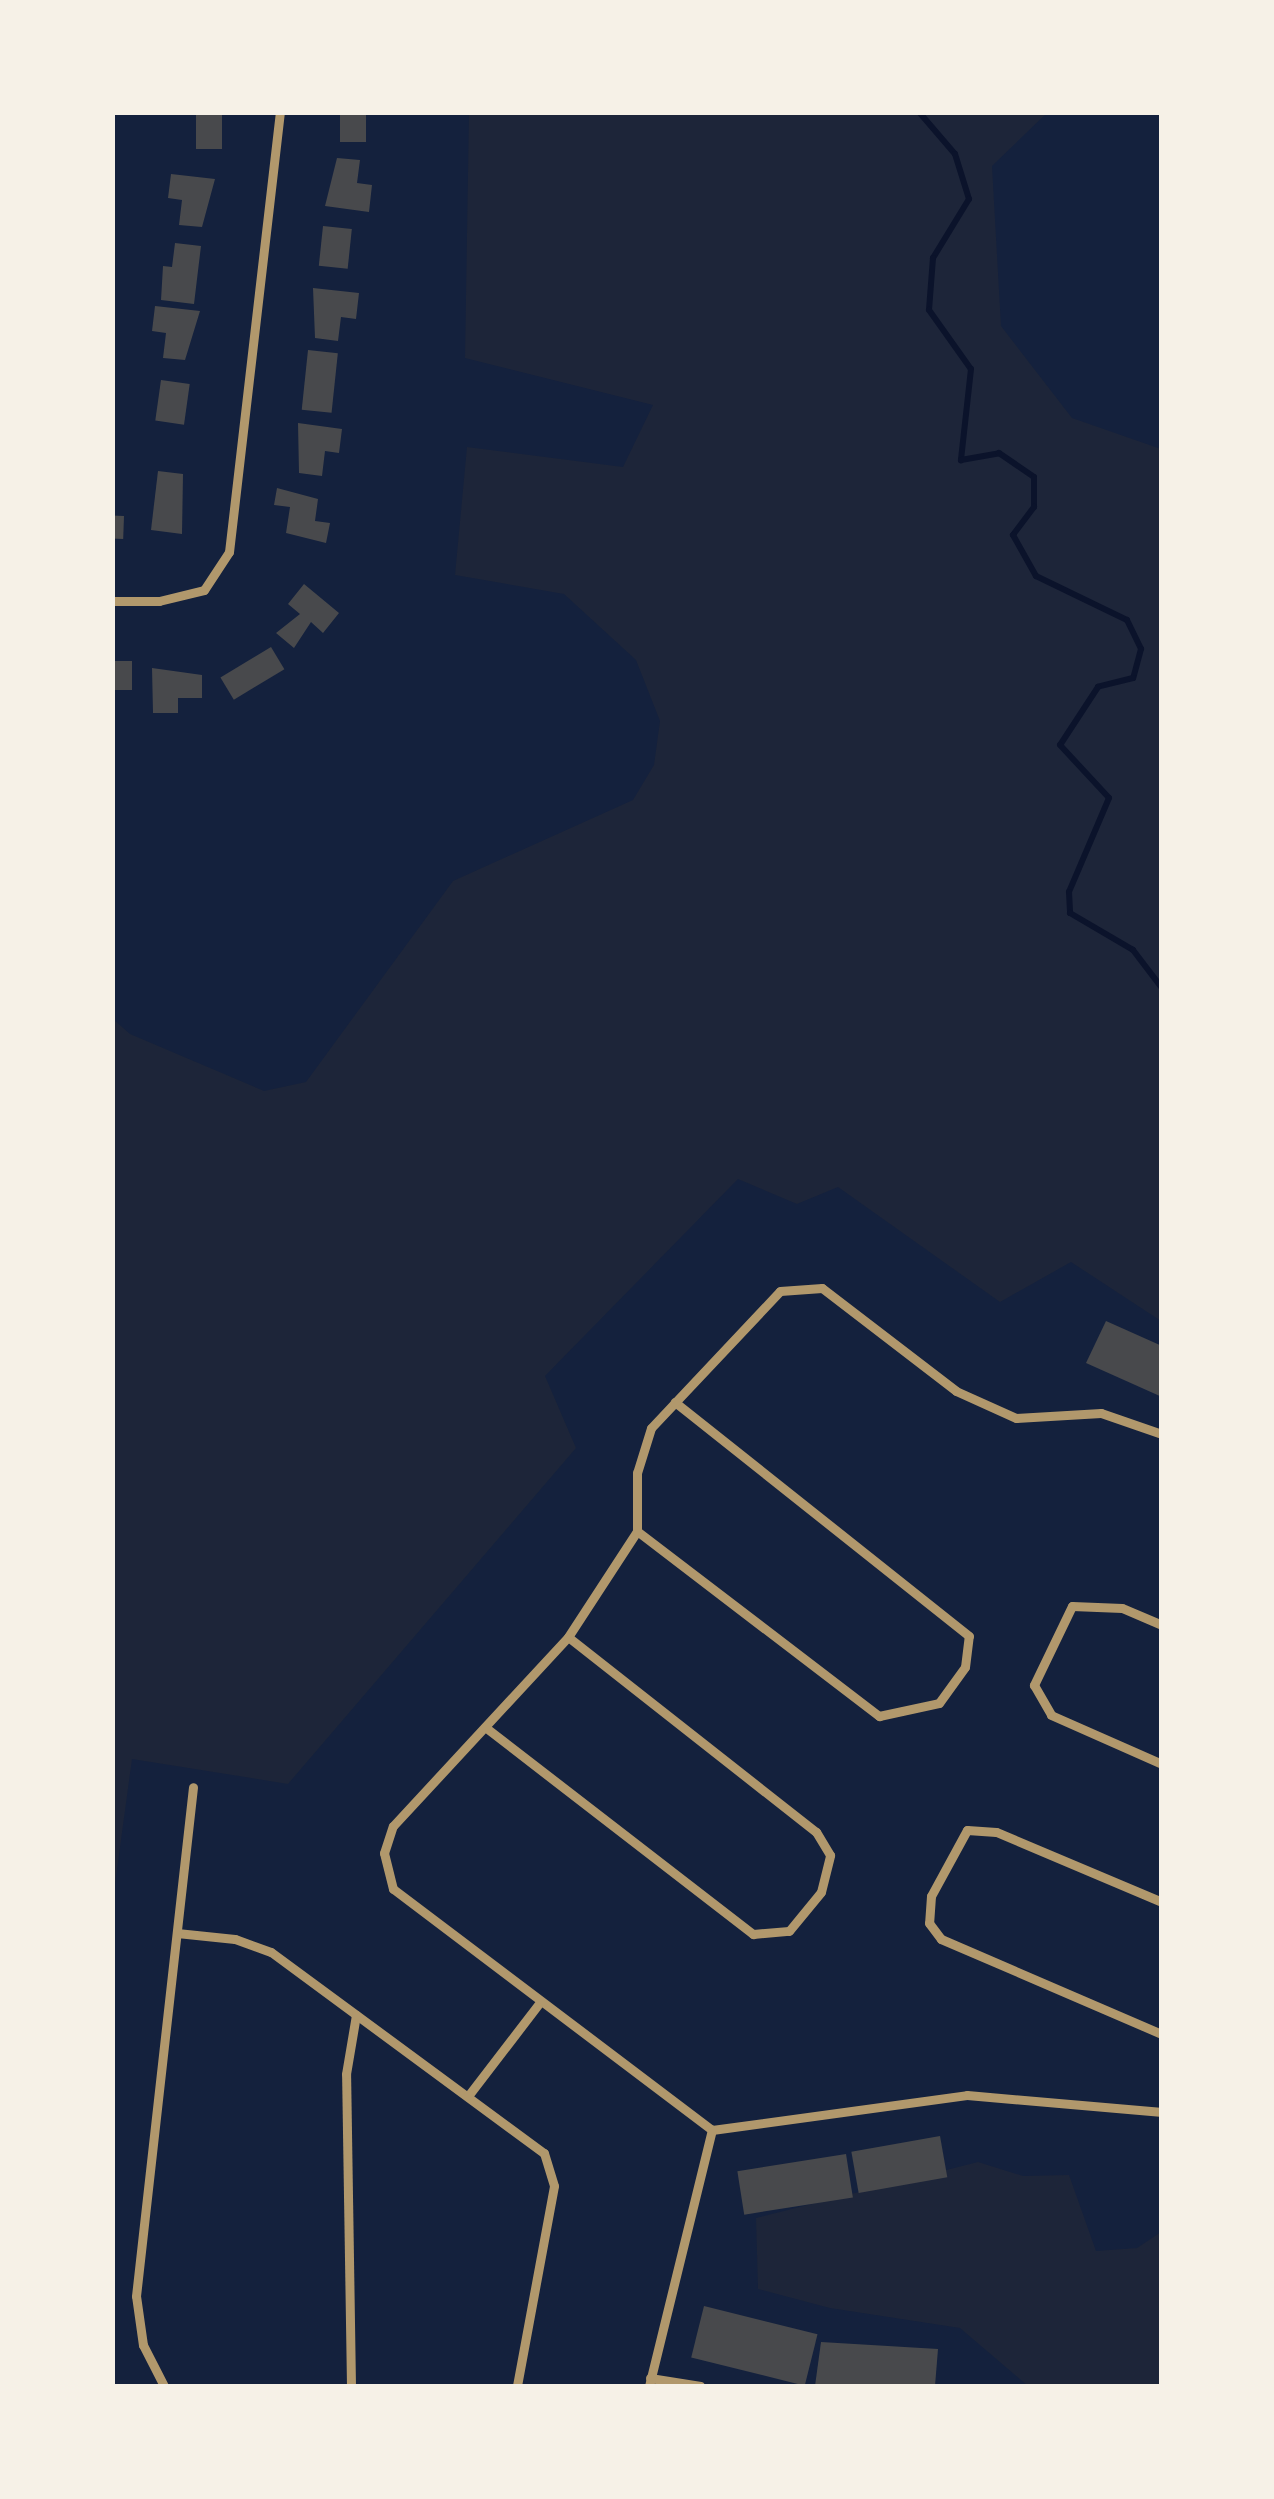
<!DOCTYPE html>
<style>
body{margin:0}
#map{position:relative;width:1274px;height:2499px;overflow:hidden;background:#14213d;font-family:"Open Sans",sans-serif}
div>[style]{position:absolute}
.green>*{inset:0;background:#1d2539}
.stream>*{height:6px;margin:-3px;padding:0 3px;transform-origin:3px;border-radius:3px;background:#0b132b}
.building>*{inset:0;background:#48494c;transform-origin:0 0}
.minor>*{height:9px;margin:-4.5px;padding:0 4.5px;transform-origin:4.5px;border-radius:4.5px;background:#b1986c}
span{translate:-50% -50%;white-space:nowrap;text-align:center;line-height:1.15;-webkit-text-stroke:8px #f6f1e7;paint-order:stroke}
.frame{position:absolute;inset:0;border:115px solid #f6f1e7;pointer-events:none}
</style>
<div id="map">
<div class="green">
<div style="clip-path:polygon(469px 113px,1047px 113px,992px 166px,1001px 326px,1072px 418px,1161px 449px,1161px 1321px,1071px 1262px,1000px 1302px,838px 1187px,797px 1204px,738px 1179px,545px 1376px,576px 1448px,288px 1784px,132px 1759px,113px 1899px,113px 1019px,130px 1034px,264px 1091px,306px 1082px,453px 881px,633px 800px,654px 765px,660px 721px,636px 660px,564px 594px,455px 575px,467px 447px,623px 467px,653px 405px,465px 358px)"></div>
<div style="clip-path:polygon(978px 2162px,1023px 2176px,1069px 2175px,1096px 2251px,1137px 2248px,1161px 2232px,1161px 2386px,1028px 2386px,960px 2328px,830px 2308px,758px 2289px,756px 2218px)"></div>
</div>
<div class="stream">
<div style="left:919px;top:112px;width:55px;rotate:49.4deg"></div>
<div style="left:955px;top:154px;width:47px;rotate:72.7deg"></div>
<div style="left:969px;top:199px;width:69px;rotate:121.4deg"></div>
<div style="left:933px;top:258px;width:52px;rotate:94.4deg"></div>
<div style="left:929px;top:310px;width:72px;rotate:54.6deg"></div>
<div style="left:971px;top:369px;width:92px;rotate:96.3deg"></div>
<div style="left:961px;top:460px;width:39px;rotate:-10deg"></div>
<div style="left:999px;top:453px;width:42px;rotate:34.4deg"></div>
<div style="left:1034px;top:477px;width:30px;rotate:90deg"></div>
<div style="left:1034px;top:507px;width:35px;rotate:127deg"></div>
<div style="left:1013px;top:535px;width:47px;rotate:60.7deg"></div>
<div style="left:1036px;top:576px;width:101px;rotate:25.8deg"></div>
<div style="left:1127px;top:620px;width:32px;rotate:64deg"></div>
<div style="left:1141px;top:649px;width:30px;rotate:105deg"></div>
<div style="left:1133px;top:678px;width:36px;rotate:166deg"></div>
<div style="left:1098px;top:687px;width:69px;rotate:123.2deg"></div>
<div style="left:1060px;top:745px;width:72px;rotate:47.2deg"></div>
<div style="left:1109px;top:798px;width:102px;rotate:113.1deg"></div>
<div style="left:1069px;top:892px;width:21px;rotate:87deg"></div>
<div style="left:1070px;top:913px;width:73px;rotate:30.4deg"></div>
<div style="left:1133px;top:950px;width:48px;rotate:52.7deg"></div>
</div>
<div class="building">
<div style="left:196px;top:112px;width:26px;height:37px"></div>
<div style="left:340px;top:112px;width:26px;height:30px"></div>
<div style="clip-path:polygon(337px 158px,360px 160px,357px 183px,372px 185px,369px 212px,325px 206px)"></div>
<div style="clip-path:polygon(171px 174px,215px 179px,202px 227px,179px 225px,182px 200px,168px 198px)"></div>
<div style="left:323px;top:226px;width:29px;height:40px;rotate:6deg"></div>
<div style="clip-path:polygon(175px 243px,201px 246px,194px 304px,161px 300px,163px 266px,172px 267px)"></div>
<div style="clip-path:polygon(313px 288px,359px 293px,356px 319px,341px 317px,338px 341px,315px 338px)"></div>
<div style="clip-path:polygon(155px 306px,200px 311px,185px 360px,163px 358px,166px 333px,152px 331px)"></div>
<div style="left:308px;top:350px;width:30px;height:60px;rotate:6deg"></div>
<div style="left:161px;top:380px;width:29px;height:41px;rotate:8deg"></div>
<div style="clip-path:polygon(298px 423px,342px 429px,339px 453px,325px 451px,322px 476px,299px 473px)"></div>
<div style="clip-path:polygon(158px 471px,183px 474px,182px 534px,151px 530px)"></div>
<div style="clip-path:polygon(277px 488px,318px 499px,315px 521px,330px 523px,326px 543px,286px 533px,290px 507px,274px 505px)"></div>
<div style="left:124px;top:516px;width:23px;height:12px;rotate:92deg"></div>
<div style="clip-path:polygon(304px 584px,339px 613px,323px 633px,311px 622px,294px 648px,276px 633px,300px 614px,288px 604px)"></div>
<div style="left:271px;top:647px;width:26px;height:59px;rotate:59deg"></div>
<div style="left:112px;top:661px;width:20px;height:29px"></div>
<div style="clip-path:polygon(152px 668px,202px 675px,202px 698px,178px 698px,178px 713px,153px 713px)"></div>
<div style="clip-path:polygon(1106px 1321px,1162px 1346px,1162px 1397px,1086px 1363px)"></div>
<div style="left:940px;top:2136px;width:42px;height:90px;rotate:80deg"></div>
<div style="left:846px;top:2154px;width:44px;height:110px;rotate:81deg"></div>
<div style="left:704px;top:2306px;width:117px;height:53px;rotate:14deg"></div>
<div style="clip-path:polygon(821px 2342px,938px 2349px,935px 2386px,815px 2386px)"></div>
</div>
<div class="minor">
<div style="left:112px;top:601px;width:47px"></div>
<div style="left:159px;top:601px;width:46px;rotate:-13.7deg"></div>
<div style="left:204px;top:590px;width:45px;rotate:-56.7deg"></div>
<div style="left:229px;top:552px;width:443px;rotate:-83.4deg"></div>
<div style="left:637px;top:1531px;width:305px;rotate:37.4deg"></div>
<div style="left:879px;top:1716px;width:61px;rotate:-12.2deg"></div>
<div style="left:939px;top:1703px;width:44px;rotate:-54.2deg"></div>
<div style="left:965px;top:1667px;width:31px;rotate:-83deg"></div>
<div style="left:969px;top:1636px;width:376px;rotate:-141.5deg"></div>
<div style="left:1162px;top:1625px;width:43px;rotate:-157deg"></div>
<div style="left:1122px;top:1608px;width:50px;rotate:-177.7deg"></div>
<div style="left:1072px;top:1606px;width:88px;rotate:115.7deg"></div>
<div style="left:1034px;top:1685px;width:34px;rotate:60deg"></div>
<div style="left:1051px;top:1715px;width:121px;rotate:23.8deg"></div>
<div style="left:485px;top:1727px;width:339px;rotate:37.7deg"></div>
<div style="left:753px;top:1934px;width:36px;rotate:-5deg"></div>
<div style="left:789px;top:1931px;width:50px;rotate:-50.6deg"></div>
<div style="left:821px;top:1892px;width:38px;rotate:-76deg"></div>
<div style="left:830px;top:1855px;width:27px;rotate:-121deg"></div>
<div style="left:816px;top:1832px;width:315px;rotate:-141.8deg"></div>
<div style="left:1162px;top:1902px;width:180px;rotate:-157.1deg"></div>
<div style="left:996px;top:1832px;width:29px;rotate:-176deg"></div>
<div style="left:967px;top:1830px;width:75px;rotate:118.6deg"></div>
<div style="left:931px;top:1896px;width:27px;rotate:94deg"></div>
<div style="left:929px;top:1923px;width:20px;rotate:53deg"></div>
<div style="left:941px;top:1939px;width:241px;rotate:23.3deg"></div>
<div style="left:177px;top:1933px;width:58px;rotate:5.9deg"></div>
<div style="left:235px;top:1939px;width:38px;rotate:20deg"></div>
<div style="left:271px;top:1952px;width:339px;rotate:36.4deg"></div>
<div style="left:544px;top:2153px;width:34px;rotate:73deg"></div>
<div style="left:554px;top:2186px;width:203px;rotate:100.5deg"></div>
<div style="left:468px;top:2096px;width:118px;rotate:-52.5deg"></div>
<div style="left:712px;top:2130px;width:400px;rotate:-142.9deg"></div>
<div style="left:393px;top:1889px;width:37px;rotate:-104deg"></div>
<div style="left:384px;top:1853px;width:28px;rotate:-72deg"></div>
<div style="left:393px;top:1826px;width:258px;rotate:-47.2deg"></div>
<div style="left:568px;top:1637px;width:126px;rotate:-56.9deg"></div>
<div style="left:637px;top:1531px;width:58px;rotate:-90deg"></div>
<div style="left:637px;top:1473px;width:47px;rotate:-72.7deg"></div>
<div style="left:651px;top:1428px;width:188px;rotate:-46.7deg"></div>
<div style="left:780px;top:1291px;width:42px;rotate:-4.1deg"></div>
<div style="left:822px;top:1288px;width:169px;rotate:37.5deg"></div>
<div style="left:956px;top:1391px;width:66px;rotate:24.2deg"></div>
<div style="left:1016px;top:1418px;width:85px;rotate:-3.4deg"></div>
<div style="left:1101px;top:1413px;width:65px;rotate:19deg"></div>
<div style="left:712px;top:2130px;width:257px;rotate:-7.8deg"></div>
<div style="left:967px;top:2095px;width:196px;rotate:5deg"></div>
<div style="left:650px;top:2378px;width:51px;rotate:9.1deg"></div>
<div style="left:164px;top:2386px;width:46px;rotate:-117.1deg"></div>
<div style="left:143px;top:2345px;width:49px;rotate:-98.1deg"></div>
<div style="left:136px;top:2296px;width:512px;rotate:-83.61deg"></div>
<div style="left:351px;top:2386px;width:312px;rotate:-90.9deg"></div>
<div style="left:346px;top:2074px;width:60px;rotate:-80.4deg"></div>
<div style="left:649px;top:2386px;width:264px;rotate:-76.2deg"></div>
</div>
<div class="frame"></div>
</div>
